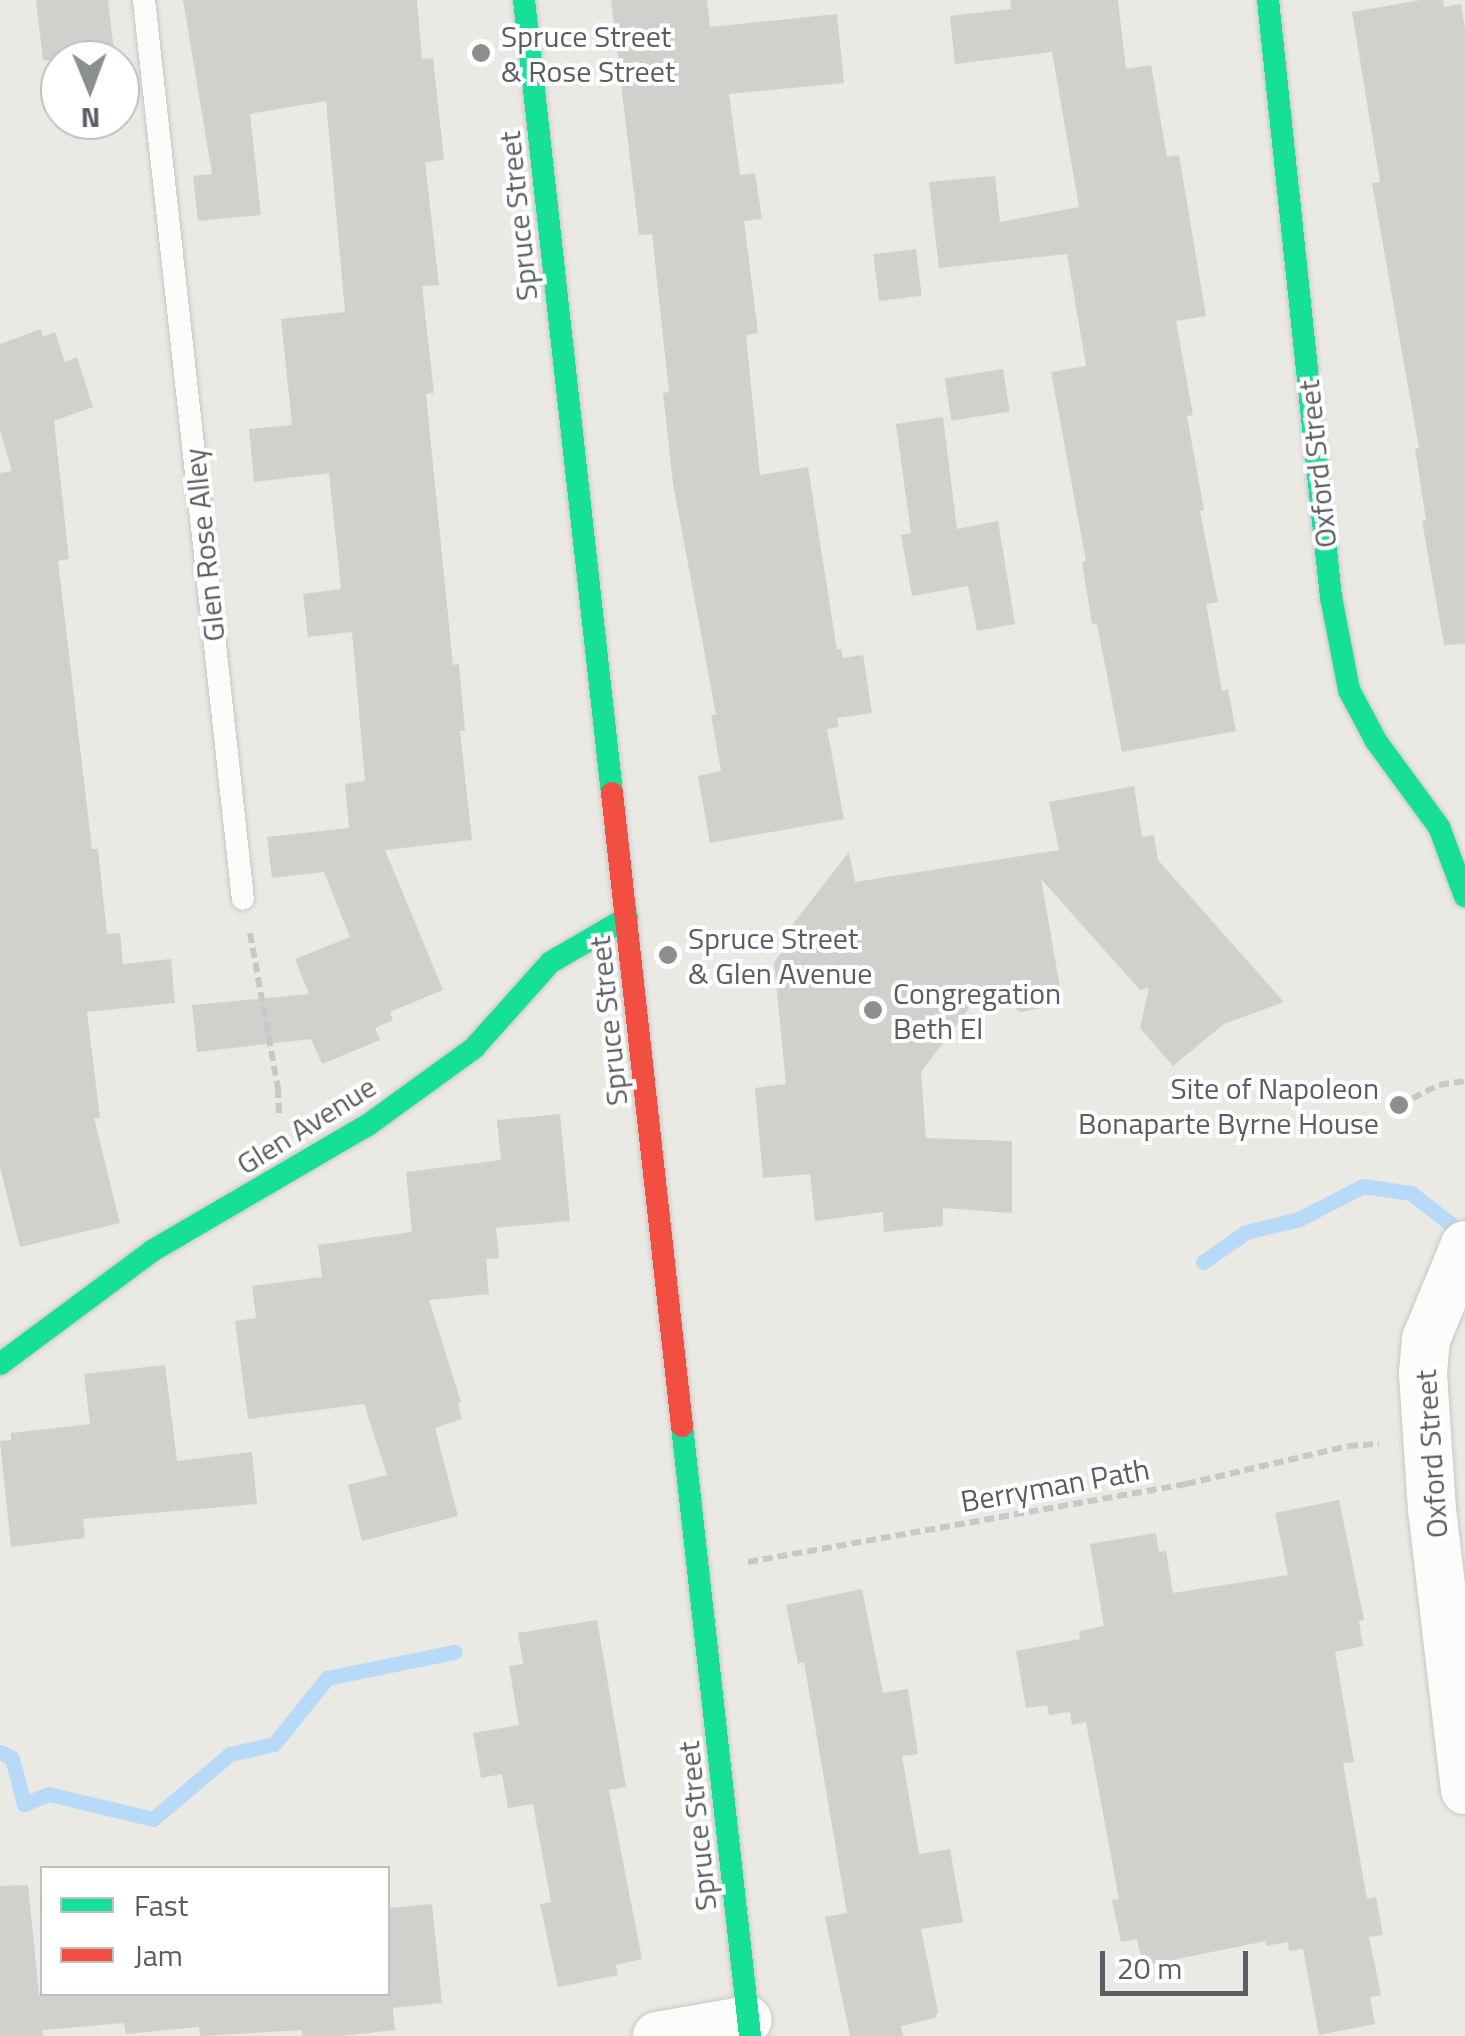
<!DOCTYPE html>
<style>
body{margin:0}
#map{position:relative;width:1465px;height:2036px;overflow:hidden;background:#eae9e4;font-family:"Titillium Web",sans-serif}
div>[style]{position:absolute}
.stream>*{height:15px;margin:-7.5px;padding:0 7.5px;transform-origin:7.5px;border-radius:7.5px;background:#b6daf7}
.building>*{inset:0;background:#d1d0cd;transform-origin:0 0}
.path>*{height:6px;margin-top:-3px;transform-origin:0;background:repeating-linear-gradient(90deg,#c4cac7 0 10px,transparent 0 15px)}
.roads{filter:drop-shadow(0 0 2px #c7c7c5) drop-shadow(0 0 2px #c7c7c5)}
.lane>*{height:22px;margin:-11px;padding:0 11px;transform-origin:11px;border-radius:11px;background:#fcfcfb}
.street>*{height:48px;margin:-24px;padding:0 24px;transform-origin:24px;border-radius:24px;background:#fcfcfb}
.fast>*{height:22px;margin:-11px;padding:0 11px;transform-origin:11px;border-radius:11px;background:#16e098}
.jam>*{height:22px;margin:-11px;padding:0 11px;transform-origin:11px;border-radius:11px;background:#f24e42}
.dots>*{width:28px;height:28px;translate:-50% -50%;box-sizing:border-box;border:5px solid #fff;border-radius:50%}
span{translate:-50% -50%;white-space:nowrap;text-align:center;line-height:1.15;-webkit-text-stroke:8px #fff;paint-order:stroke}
.poi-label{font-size:30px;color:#5a5e63}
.left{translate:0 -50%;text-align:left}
.right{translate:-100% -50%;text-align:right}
.street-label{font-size:30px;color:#5a5e63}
.legend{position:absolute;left:40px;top:1866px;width:350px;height:130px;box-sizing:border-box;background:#fff;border:2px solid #bdbfc1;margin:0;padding:12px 18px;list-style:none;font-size:30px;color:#5a5e63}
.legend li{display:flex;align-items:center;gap:20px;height:50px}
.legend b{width:50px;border:2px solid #bdbfc1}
.north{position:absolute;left:40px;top:40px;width:100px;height:100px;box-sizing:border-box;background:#fff;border:2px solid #bdbfc1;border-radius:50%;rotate:179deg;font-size:28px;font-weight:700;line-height:40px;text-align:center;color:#5a5e63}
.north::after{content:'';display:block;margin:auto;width:35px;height:45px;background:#8c8f90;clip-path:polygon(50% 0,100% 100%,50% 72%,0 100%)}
.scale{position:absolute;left:1100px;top:1951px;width:148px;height:45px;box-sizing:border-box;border:5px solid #5a5e63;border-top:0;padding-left:12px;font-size:30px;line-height:35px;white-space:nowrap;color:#5a5e63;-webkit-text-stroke:8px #fff;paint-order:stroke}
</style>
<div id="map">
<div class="stream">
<div style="left:1203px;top:1262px;width:52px;rotate:-34.9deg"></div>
<div style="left:1246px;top:1232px;width:55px;rotate:-13.8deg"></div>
<div style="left:1299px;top:1219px;width:72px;rotate:-27.3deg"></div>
<div style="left:1363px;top:1186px;width:49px;rotate:8.3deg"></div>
<div style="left:1411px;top:1193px;width:68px;rotate:37.9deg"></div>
<div style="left:0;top:1752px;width:13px;rotate:27deg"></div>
<div style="left:12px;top:1758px;width:48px;rotate:75.4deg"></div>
<div style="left:24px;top:1804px;width:27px;rotate:-22deg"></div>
<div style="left:49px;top:1794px;width:107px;rotate:13.5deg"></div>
<div style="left:153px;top:1819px;width:101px;rotate:-40.2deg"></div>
<div style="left:230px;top:1754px;width:45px;rotate:-12.8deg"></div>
<div style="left:274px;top:1744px;width:85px;rotate:-51.2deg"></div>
<div style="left:327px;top:1678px;width:130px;rotate:-11.6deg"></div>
</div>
<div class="building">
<div style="clip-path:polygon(36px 0,108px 0,115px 60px,43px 60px)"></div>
<div style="clip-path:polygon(183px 0,417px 0,422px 59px,433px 58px,444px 160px,425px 162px,439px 285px,422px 286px,434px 393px,426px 394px,453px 665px,459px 664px,465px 731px,460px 731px,472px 840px,385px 850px,443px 990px,390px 1012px,393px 1020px,375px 1028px,380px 1040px,322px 1064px,311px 1039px,197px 1052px,192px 1005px,309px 994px,295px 959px,350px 937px,324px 872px,272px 878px,267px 837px,349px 828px,345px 784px,365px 781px,352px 632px,308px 637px,303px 594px,341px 589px,329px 473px,254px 482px,249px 429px,292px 425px,281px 319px,345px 312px,326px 101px,250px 114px,261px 215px,198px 221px,193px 176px,212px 174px)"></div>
<div style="clip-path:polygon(611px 0,707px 0,710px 27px,837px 14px,844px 83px,729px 94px,740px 175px,755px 173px,762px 219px,744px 221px,758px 333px,746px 335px,760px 475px,808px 467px,837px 650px,841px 649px,843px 658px,863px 655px,872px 713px,837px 718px,839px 727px,827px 729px,844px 819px,710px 843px,698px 776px,721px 771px,711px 715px,716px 715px,673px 483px,663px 393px,669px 392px,652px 234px,639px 235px)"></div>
<div style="clip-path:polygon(1010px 0,1118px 0,1126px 69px,1151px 65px,1167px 157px,1179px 155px,1206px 316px,1176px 321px,1193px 415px,1187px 416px,1204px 510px,1200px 511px,1218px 602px,1206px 604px,1222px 691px,1228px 689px,1236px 731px,1122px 752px,1097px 624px,1092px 624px,1082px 562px,1086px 561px,1051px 372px,1086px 366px,1067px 254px,939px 268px,929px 182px,995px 176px,1000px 222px,1079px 207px,1052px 52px,955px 64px,950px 16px,1011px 9px)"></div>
<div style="clip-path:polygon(1421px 0,1443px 0,1444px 7px,1461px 4px,1465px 29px,1465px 644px,1444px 645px,1422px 521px,1426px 520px,1415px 449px,1419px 448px,1372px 183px,1380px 182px,1352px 12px)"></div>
<div style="left:916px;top:249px;width:47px;height:43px;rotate:83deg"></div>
<div style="clip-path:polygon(41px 329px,43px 337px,55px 332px,65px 362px,77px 357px,93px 407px,54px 421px,69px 559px,58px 561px,92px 849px,98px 849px,107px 934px,120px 933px,123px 964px,171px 959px,175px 1003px,87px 1012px,100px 1118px,94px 1118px,120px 1223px,20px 1247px,0 1167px,0 473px,12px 471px,0 431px,0 344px)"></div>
<div style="left:1003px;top:369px;width:43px;height:59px;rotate:81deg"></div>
<div style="clip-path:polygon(943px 417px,957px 529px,998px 521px,1015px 624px,977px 631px,968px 586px,912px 596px,901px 535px,911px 533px,896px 424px)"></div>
<div style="clip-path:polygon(1134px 786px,1142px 837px,1154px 835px,1158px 860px,1284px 1002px,1224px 1024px,1173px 1066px,1140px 1028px,1149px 988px,1140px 990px,1041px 879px,1063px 1004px,1020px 1012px,985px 987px,921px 1072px,926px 1138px,1012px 1141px,1012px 1213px,943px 1208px,943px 1226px,884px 1232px,883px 1212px,815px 1221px,810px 1174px,763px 1178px,755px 1088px,786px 1084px,774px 962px,792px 939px,785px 934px,849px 852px,855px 882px,1059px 850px,1049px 802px)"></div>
<div style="clip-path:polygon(560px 1114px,570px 1221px,496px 1228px,499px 1258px,486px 1259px,489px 1294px,429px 1300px,461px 1402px,458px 1404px,462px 1419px,435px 1428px,458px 1516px,362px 1541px,348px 1485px,387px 1475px,364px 1404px,248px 1419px,235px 1321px,256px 1318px,252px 1286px,322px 1277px,318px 1245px,412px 1232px,406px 1172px,501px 1160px,497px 1120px)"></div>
<div style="clip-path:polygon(165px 1365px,177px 1461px,252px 1452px,257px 1504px,83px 1519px,85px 1538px,11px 1547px,0 1441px,11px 1440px,11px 1433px,90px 1424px,84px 1374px)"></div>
<div style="clip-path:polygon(1339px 1500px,1364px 1620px,1359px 1621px,1363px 1646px,1335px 1652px,1354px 1762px,1343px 1763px,1367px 1899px,1376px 1897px,1383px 1935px,1369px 1937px,1381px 1995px,1370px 1997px,1375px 2024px,1319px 2035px,1303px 1949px,1289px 1951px,1288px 1942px,1266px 1946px,1266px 1941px,1143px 1966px,1137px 1939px,1121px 1942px,1112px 1900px,1119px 1899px,1086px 1722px,1072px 1725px,1070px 1712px,1049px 1715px,1047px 1705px,1026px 1708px,1016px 1651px,1080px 1639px,1079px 1631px,1104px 1626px,1090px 1544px,1156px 1533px,1159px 1552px,1166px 1551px,1173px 1593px,1288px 1575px,1275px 1513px)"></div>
<div style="clip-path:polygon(862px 1589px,883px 1693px,908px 1689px,918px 1754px,902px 1756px,919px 1854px,950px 1849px,963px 1922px,921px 1929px,938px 2012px,935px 2018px,901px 2026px,903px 2036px,850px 2036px,825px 1917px,847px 1913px,804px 1662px,798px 1664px,786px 1605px)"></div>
<div style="clip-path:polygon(597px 1620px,626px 1787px,609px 1790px,642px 1959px,616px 1965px,618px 1975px,558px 1987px,540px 1904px,551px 1902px,533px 1804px,508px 1808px,502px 1774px,481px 1778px,473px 1733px,519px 1725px,509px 1666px,523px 1664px,518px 1633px)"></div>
<div style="clip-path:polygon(28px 1885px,39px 1994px,388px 1994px,388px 1908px,432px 1904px,442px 2003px,393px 2008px,395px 2030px,341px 2036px,302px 2036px,302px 2030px,200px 2036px,199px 2027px,126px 2034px,124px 2023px,42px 2030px,43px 2036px,0 2036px,0 1886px)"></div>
</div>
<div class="path">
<div style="left:250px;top:933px;width:158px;rotate:79.8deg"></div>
<div style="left:278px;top:1088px;width:30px;rotate:88deg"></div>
<div style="left:1399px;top:1105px;width:45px;rotate:-26.6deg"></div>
<div style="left:1439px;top:1085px;width:26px;rotate:-9deg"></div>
<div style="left:748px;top:1562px;width:445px;rotate:-10.1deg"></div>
<div style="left:1186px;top:1484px;width:166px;rotate:-13.2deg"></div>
<div style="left:1348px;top:1446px;width:31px;rotate:-4deg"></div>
</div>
<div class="roads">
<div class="lane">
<div style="left:144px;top:0;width:904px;rotate:83.72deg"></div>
</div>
<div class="street">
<div style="left:1465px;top:1245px;width:102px;rotate:112.5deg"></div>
<div style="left:1426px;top:1339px;width:35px;rotate:95deg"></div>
<div style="left:1423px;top:1374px;width:135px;rotate:86.2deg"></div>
<div style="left:1432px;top:1509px;width:283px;rotate:83.3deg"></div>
<div style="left:657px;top:2036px;width:92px;rotate:-10deg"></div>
</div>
<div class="fast">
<div style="left:524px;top:0;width:798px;rotate:83.67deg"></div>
<div style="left:1268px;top:0;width:600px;rotate:83.98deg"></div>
<div style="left:1331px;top:597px;width:95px;rotate:79deg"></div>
<div style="left:1349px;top:690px;width:58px;rotate:62.1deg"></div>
<div style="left:1376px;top:741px;width:107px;rotate:53.8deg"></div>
<div style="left:1439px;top:827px;width:74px;rotate:69.4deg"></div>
<div style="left:0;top:1364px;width:189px;rotate:-36.6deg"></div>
<div style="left:152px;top:1251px;width:250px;rotate:-30.3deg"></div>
<div style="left:368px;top:1125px;width:131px;rotate:-36deg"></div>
<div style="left:474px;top:1048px;width:115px;rotate:-48.2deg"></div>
<div style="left:551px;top:962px;width:88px;rotate:-30.1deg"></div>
<div style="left:682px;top:1426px;width:614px;rotate:83.64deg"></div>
</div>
<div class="jam">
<div style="left:612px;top:793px;width:637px;rotate:83.69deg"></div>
</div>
</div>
<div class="dots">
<div style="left:481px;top:53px;background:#8c8f90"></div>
<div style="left:668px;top:955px;background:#8c8f90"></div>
<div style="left:873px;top:1010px;background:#8c8f90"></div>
<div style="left:1399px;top:1105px;background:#8c8f90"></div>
</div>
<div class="poi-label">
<span class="left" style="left:501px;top:53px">Spruce Street<br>&amp; Rose Street</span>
<span class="left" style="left:688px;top:955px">Spruce Street<br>&amp; Glen Avenue</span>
<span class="left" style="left:893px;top:1010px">Congregation<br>Beth El</span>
<span class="right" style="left:1379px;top:1105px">Site of Napoleon<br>Bonaparte Byrne House</span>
</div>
<div class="street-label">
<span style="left:518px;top:216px;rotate:-96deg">Spruce Street</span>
<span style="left:1317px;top:464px;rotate:-96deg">Oxford Street</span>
<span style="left:204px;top:545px;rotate:-96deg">Glen Rose Alley</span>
<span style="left:608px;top:1021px;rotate:-96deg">Spruce Street</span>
<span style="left:306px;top:1125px;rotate:-32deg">Glen Avenue</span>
<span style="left:1431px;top:1454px;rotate:-94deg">Oxford Street</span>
<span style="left:1055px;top:1485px;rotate:-10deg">Berryman Path</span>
<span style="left:697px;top:1826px;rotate:-96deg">Spruce Street</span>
</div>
<ul class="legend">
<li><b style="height:12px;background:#16e098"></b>Fast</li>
<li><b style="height:12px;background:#f24e42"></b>Jam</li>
</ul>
<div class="north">N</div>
<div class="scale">20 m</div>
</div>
